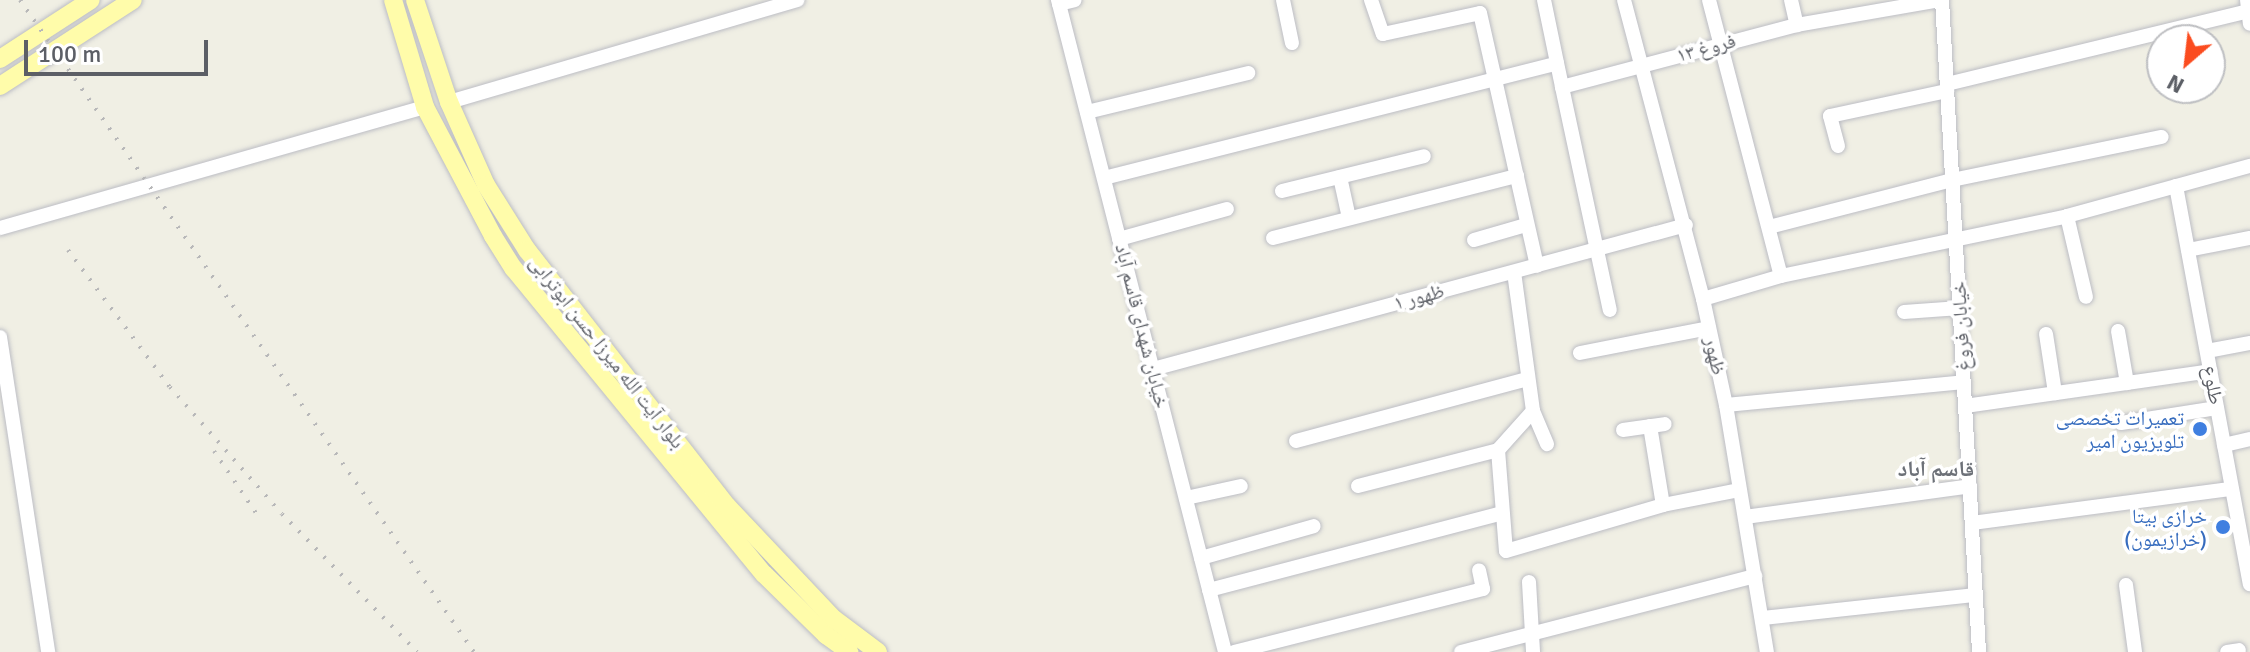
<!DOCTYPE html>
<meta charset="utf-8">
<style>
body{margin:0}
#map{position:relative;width:2250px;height:652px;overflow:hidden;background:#f0efe4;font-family:Signika,"Noto Naskh Arabic",sans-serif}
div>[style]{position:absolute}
.roads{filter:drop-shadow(0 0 2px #bcbdc4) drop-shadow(0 0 2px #bcbdc4)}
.minor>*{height:14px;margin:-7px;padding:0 7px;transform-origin:7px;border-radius:7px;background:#fff}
.major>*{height:18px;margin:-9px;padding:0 9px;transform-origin:9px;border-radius:9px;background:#fffcaa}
.rail>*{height:4px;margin-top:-2px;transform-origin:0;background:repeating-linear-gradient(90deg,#b8b8b9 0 2px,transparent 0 12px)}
.dots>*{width:22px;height:22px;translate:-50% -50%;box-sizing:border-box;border:4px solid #fff;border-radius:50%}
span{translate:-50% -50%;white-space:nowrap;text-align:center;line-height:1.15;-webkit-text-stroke:7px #fff;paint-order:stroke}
.street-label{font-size:20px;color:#5c5f66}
.shop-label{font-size:20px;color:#366cbe}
.right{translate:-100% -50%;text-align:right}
.neighbourhood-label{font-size:22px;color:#6d7178;font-weight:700}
.north{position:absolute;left:2146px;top:24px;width:80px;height:80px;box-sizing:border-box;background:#fff;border:2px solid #bebfc2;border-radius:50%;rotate:208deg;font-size:22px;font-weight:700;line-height:32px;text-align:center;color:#5c5f66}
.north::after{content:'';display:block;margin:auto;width:28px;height:36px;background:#fb4c1f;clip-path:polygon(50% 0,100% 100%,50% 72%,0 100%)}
.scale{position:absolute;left:24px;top:40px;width:184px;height:36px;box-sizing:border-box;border:4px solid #5c5f66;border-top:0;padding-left:10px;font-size:24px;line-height:28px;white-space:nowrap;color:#5c5f66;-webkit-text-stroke:6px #fff;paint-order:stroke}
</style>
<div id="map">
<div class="roads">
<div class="minor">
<div style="left:1058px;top:0;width:673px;rotate:75.63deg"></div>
<div style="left:1283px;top:0;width:44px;rotate:78.2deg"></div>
<div style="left:1371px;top:0;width:36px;rotate:71deg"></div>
<div style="left:1383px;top:34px;width:99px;rotate:-12.2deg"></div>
<div style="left:1480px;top:13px;width:259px;rotate:77.3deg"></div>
<div style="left:1544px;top:0;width:64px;rotate:78.3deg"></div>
<div style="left:1624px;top:0;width:309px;rotate:75.2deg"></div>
<div style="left:1703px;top:299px;width:108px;rotate:77.8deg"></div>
<div style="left:1726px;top:405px;width:250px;rotate:80.6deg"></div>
<div style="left:1709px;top:0;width:285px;rotate:75.4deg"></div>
<div style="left:1791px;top:0;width:26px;rotate:77deg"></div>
<div style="left:1942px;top:0;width:653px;rotate:86.75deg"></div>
<div style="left:2247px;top:0;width:24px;rotate:83deg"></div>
<div style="left:1059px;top:4px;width:16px;rotate:-14deg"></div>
<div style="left:1947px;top:84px;width:310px;rotate:-13.6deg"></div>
<div style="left:1562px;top:87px;width:228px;rotate:77.9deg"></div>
<div style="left:449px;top:102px;width:363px;rotate:-16.3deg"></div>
<div style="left:1087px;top:112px;width:166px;rotate:-13.6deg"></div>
<div style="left:1838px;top:146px;width:31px;rotate:-105deg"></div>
<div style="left:1830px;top:116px;width:120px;rotate:-12.1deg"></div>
<div style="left:1340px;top:177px;width:42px;rotate:77.6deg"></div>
<div style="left:1104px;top:178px;width:467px;rotate:-14.2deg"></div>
<div style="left:1557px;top:63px;width:25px;rotate:78deg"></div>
<div style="left:1562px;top:87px;width:243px;rotate:-14.8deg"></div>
<div style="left:1797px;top:25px;width:145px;rotate:-9.9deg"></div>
<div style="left:2176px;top:186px;width:405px;rotate:79.5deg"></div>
<div style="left:1282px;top:191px;width:146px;rotate:-13.8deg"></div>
<div style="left:2067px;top:216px;width:83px;rotate:76.8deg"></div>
<div style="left:1769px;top:227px;width:189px;rotate:-14.4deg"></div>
<div style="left:1952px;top:180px;width:214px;rotate:-11.6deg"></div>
<div style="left:0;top:228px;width:442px;rotate:-15.9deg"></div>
<div style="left:1273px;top:238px;width:252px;rotate:-14.3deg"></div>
<div style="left:1119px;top:239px;width:112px;rotate:-15.5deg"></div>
<div style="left:1474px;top:240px;width:54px;rotate:-16.1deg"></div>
<div style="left:2188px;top:250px;width:63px;rotate:-11deg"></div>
<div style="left:1514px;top:272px;width:140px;rotate:82.2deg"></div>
<div style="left:1533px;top:411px;width:52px;rotate:131.9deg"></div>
<div style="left:1498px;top:450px;width:101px;rotate:85.5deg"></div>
<div style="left:1506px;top:551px;width:164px;rotate:-16.3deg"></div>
<div style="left:1663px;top:505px;width:77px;rotate:-11.2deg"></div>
<div style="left:1703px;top:299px;width:81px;rotate:-16.4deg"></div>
<div style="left:1781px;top:276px;width:292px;rotate:-11.8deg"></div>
<div style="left:2067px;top:216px;width:190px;rotate:-15.3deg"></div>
<div style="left:1904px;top:312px;width:56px;rotate:-4.1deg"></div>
<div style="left:2118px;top:331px;width:53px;rotate:80.2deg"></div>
<div style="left:2046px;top:334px;width:60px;rotate:81.3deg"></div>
<div style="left:0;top:337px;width:319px;rotate:81.3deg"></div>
<div style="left:2207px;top:351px;width:44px;rotate:-10.5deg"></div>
<div style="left:1580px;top:353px;width:131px;rotate:-11deg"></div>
<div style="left:1153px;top:369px;width:552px;rotate:-15.12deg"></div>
<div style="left:1726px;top:405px;width:239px;rotate:-5.5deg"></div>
<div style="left:1965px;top:406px;width:248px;rotate:-8.1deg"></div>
<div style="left:1533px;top:411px;width:36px;rotate:67deg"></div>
<div style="left:2121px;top:423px;width:97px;rotate:-8.9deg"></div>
<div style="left:1650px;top:426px;width:80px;rotate:80.7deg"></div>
<div style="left:1623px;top:430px;width:42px;rotate:-8.1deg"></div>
<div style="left:1296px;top:441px;width:240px;rotate:-15deg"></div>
<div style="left:2224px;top:445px;width:27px;rotate:-13deg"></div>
<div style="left:1358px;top:486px;width:145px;rotate:-14.4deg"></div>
<div style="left:1186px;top:498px;width:56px;rotate:-12.3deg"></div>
<div style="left:1745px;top:517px;width:227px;rotate:-7.8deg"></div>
<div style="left:1972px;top:523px;width:262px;rotate:-7.5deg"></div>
<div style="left:1201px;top:558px;width:117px;rotate:-15.8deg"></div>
<div style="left:1529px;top:582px;width:70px;rotate:86.7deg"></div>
<div style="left:2126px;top:585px;width:68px;rotate:82.3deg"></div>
<div style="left:1209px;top:590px;width:303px;rotate:-14.7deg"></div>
<div style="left:1763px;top:618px;width:214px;rotate:-6.2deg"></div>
<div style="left:1234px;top:652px;width:257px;rotate:-14.2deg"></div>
<div style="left:1483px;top:589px;width:19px;rotate:-102deg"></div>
<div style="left:1461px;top:652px;width:304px;rotate:-14.5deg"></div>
<div style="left:2227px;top:652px;width:12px;rotate:-9deg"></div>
</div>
<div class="major">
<div style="left:393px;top:0;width:112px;rotate:73.3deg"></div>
<div style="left:425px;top:107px;width:146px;rotate:62.2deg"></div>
<div style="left:493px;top:236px;width:39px;rotate:58deg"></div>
<div style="left:514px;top:269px;width:394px;rotate:50.7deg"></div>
<div style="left:764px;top:574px;width:87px;rotate:44.5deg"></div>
<div style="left:826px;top:635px;width:29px;rotate:36deg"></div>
<div style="left:415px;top:0;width:108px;rotate:71.6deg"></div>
<div style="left:449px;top:102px;width:91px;rotate:66deg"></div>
<div style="left:486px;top:185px;width:77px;rotate:57.8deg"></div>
<div style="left:527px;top:250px;width:325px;rotate:52deg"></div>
<div style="left:727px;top:506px;width:156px;rotate:46.6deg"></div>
<div style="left:834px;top:619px;width:55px;rotate:36.9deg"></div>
<div style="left:0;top:59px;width:108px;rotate:-33deg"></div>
<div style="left:0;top:86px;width:158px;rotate:-32.9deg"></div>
</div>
</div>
<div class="rail">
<div style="left:20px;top:0;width:794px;rotate:55.15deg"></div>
<div style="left:68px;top:250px;width:179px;rotate:53.4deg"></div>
<div style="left:170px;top:387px;width:169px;rotate:48.6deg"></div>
<div style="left:282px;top:514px;width:193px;rotate:45.6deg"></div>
<div style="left:214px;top:451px;width:75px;rotate:55.9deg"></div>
</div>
<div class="dots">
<div style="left:2200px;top:429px;background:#3f7fe0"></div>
<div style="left:2223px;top:527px;background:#3f7fe0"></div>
</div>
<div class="street-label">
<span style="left:1706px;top:48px;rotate:-15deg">فروغ ۱۳</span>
<span style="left:1419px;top:297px;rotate:-15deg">ظهور ۱</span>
<span style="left:1142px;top:326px;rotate:76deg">خیابان شهدای قاسم آباد</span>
<span style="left:1961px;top:326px;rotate:-93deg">خیابان فروغ</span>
<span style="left:607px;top:352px;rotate:52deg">بلوار آیت الله میرزا حسن ابوترابی</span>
<span style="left:1715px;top:356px;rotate:78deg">ظهور</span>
<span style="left:2213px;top:385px;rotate:80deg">طلوع</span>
</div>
<div class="shop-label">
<span class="right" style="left:2184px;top:430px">تعمیرات تخصصی<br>تلویزیون امیر</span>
<span class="right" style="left:2207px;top:528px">خرازی بیتا<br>(خرازیمون)</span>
</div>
<div class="neighbourhood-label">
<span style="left:1936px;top:469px">قاسم آباد</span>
</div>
<div class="north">N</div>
<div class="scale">100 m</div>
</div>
